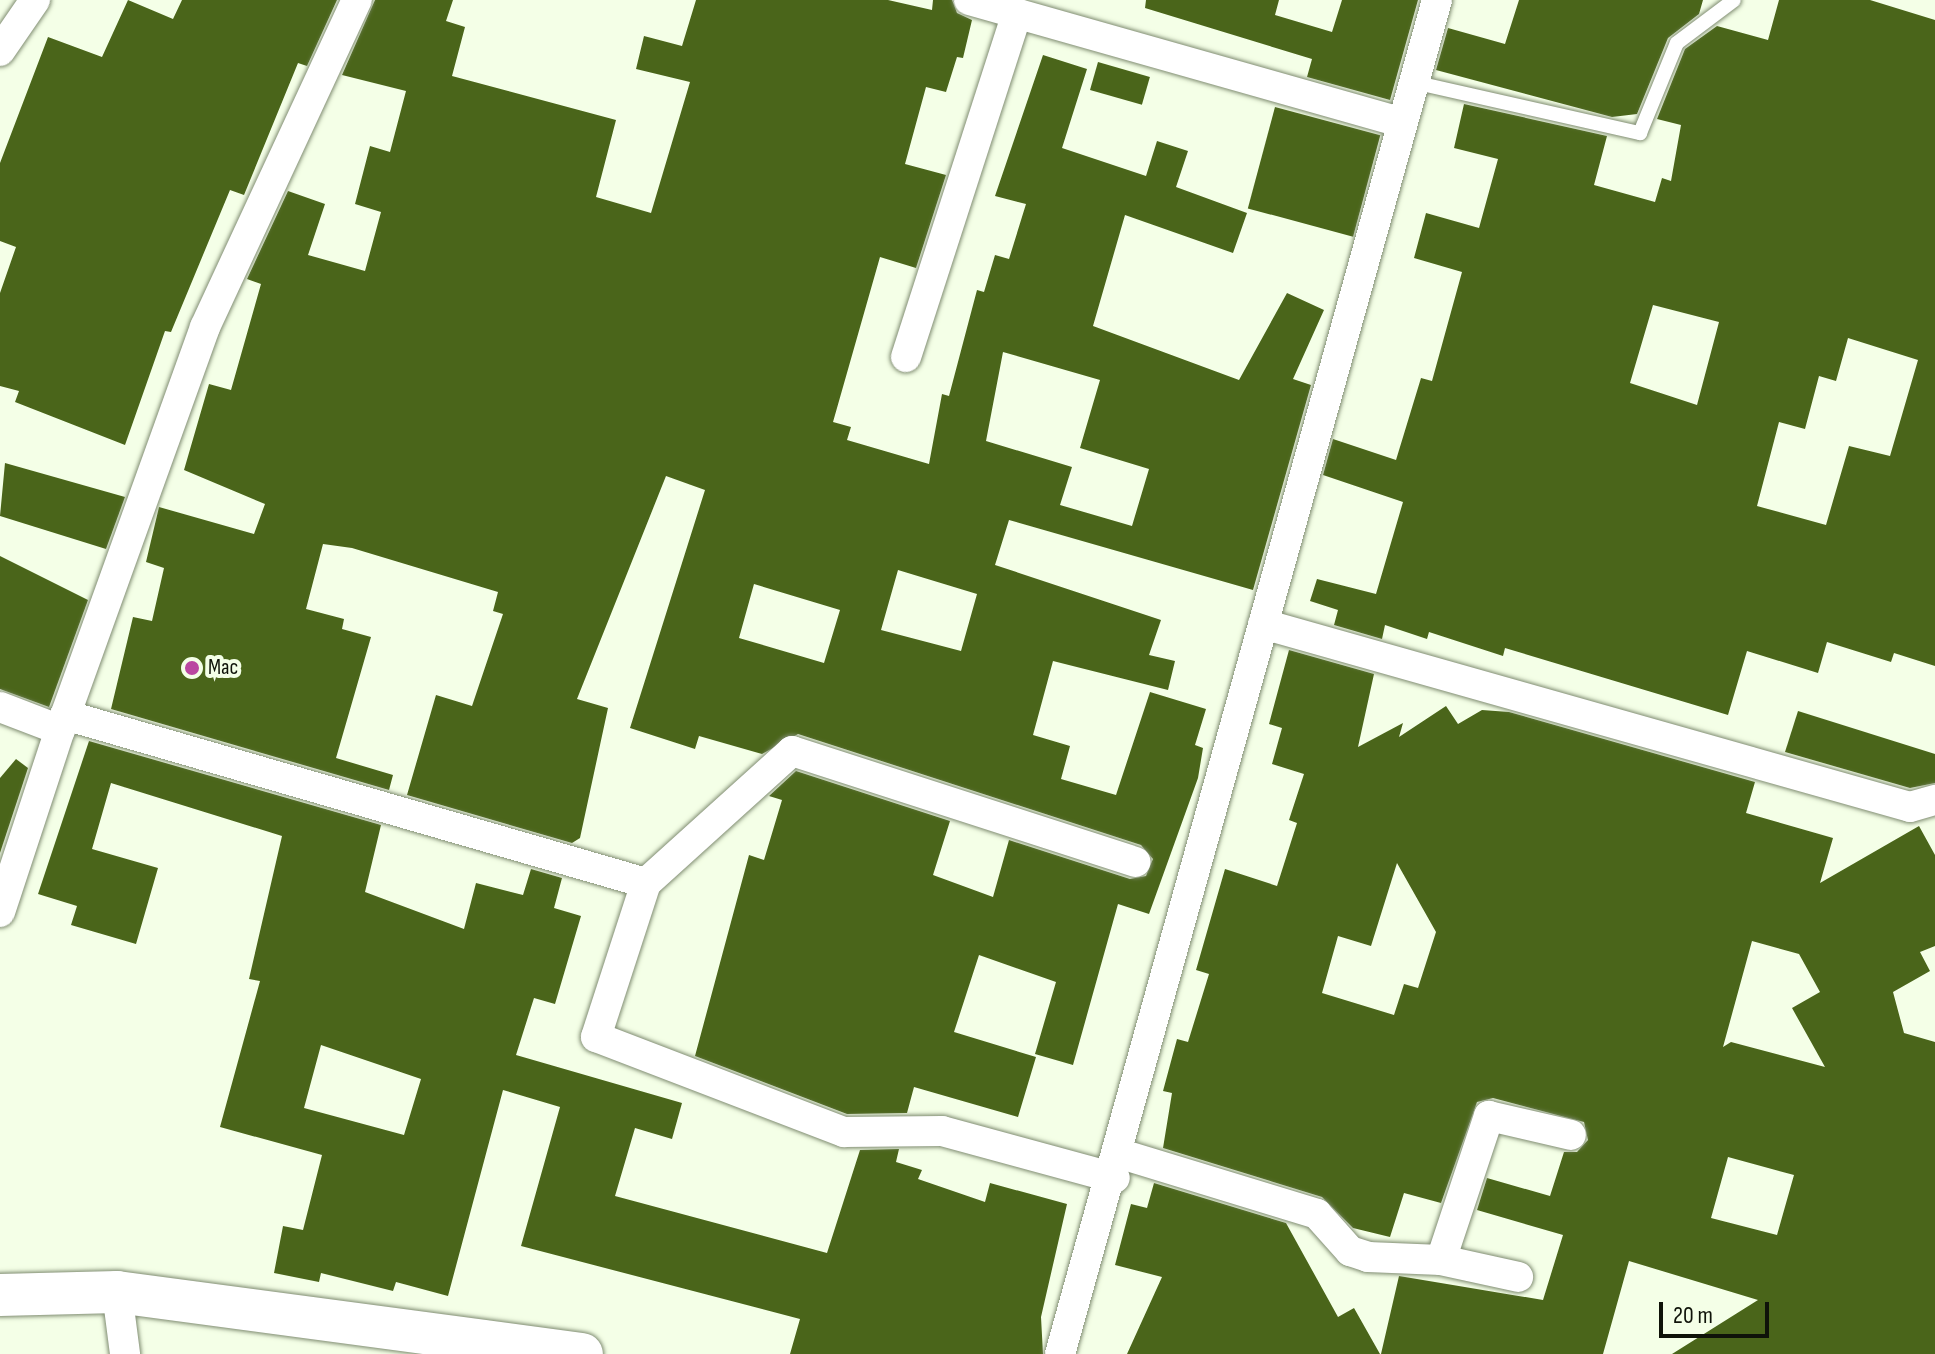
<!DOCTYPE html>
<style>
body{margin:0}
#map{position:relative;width:1935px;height:1354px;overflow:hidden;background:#f4ffe7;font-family:"Sofia Sans Condensed",sans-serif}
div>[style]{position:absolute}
.building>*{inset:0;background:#4a651a;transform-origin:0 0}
.roads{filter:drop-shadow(0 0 2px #808d72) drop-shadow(0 0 2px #808d72)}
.lane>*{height:14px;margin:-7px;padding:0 7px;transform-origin:7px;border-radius:7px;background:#fff}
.street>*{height:30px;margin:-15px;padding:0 15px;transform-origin:15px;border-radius:15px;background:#fff}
.secondary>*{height:42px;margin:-21px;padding:0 21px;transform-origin:21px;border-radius:21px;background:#fff}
.dots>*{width:22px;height:22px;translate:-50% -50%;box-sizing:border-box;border:4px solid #f4ffe7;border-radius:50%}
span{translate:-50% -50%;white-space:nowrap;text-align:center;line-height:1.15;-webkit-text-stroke:8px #f4ffe7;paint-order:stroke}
.poi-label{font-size:22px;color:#0f1309}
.left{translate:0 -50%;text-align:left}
.scale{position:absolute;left:1659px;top:1302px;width:110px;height:36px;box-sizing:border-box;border:4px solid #0f1309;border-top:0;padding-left:10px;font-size:24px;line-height:28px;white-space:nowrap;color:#0f1309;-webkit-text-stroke:6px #f4ffe7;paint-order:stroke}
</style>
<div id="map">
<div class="building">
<div style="clip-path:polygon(128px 0,173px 19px,182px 0,337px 0,307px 66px,298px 63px,244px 195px,230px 190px,171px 332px,165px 331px,125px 445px,15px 402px,19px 391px,0 386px,0 293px,16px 247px,0 241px,0 163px,48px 37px,102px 57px)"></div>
<div style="clip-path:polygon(evenodd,375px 0,453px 0,446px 21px,465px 27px,452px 76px,616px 120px,596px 197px,651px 213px,690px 82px,636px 69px,644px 36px,682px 46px,696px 0,888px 0,932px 10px,933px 0,952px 0,957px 13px,972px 20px,963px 58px,957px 57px,946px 92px,926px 87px,905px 164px,946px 175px,916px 268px,880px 257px,833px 422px,851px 427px,847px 440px,929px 464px,942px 394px,949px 396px,977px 290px,984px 292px,995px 255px,1009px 259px,1026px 204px,995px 196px,1043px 55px,1087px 69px,1062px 148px,1146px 176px,1157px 141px,1188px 151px,1176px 187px,1247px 213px,1233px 253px,1125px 215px,1093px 326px,1239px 380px,1287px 293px,1324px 310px,1293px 379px,1311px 385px,1253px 590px,1009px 520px,995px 565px,1161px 620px,1149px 655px,1175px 661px,1168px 690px,1053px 661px,1033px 735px,1070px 746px,1061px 779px,1116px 795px,1150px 692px,1206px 709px,1195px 745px,1203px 748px,1198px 778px,1149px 914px,1118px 904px,1073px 1065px,1035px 1054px,1056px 982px,979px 955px,954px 1032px,1036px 1057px,1018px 1117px,914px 1087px,907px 1113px,847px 1114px,695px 1056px,749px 855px,764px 860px,782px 800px,769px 796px,796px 771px,950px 821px,933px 875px,993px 897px,1009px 840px,1130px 879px,1146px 876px,1153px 859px,1141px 845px,798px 734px,762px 754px,699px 736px,695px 749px,630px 728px,705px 490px,666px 476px,577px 699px,608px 708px,580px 838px,572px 843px,407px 795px,436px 695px,472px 706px,503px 614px,493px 611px,498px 592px,352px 548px,323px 544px,306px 609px,344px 619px,342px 629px,371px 637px,336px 758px,393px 775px,389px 790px,111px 709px,133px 617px,152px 621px,164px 568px,146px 562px,159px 507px,254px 534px,265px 504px,184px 470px,209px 384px,231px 390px,261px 284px,247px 279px,288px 191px,325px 204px,308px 255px,365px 271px,381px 212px,355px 204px,370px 146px,390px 152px,406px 91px,342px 75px,375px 0,1003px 352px,1100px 380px,1080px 448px,1149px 469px,1132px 526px,1060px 505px,1072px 467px,986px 441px,1003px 352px,375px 0,898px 570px,977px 594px,961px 651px,881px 630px,898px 570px,375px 0,754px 584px,840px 610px,824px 663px,739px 638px,754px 584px)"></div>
<div style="clip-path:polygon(1146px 0,1279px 0,1275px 15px,1332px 32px,1342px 0,1418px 0,1390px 100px,1307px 77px,1312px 59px,1145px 8px)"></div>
<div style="clip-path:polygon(1519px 0,1703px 0,1699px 14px,1668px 38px,1637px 114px,1612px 117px,1436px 70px,1448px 28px,1505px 44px)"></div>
<div style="clip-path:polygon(evenodd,1779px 0,1870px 0,1935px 20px,1935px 666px,1894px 653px,1891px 662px,1827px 642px,1818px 673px,1747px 651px,1728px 715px,1505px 648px,1503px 656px,1429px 632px,1427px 639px,1385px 625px,1382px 639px,1334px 625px,1338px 610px,1310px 601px,1317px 579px,1376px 594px,1403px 502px,1323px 475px,1333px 439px,1396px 460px,1421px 378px,1432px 381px,1462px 272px,1414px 258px,1426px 213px,1479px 228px,1498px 159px,1454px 148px,1464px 104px,1607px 136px,1594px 185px,1655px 202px,1662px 178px,1671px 181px,1681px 125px,1657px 119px,1685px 49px,1717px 26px,1768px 40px,1779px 0,1653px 305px,1719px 322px,1697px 405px,1630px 383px,1653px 305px,1779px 0,1848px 338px,1918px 360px,1890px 456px,1849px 446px,1826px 525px,1757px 506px,1779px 422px,1805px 429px,1819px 376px,1836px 381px,1848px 338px)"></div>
<div style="left:1098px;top:62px;width:54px;height:29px;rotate:16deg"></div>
<div style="left:1275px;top:107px;width:109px;height:105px;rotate:15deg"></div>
<div style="clip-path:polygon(5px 463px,125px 497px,106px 549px,0 516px)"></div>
<div style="clip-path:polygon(0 556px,88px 600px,49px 707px,0 689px)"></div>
<div style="clip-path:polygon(evenodd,1289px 650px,1374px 674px,1358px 747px,1403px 723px,1399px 737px,1446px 706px,1458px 724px,1482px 710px,1509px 712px,1755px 782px,1746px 813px,1833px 838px,1820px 883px,1919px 826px,1935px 855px,1935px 946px,1920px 952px,1930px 971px,1893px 992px,1904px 1033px,1935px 1042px,1935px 1354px,1672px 1354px,1758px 1300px,1629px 1261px,1603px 1354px,1381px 1354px,1399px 1276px,1543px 1300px,1563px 1235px,1477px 1210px,1487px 1178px,1550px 1196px,1564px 1152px,1577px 1152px,1588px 1140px,1584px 1122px,1493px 1098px,1477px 1102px,1441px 1203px,1404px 1193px,1390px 1237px,1353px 1228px,1322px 1197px,1163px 1148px,1172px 1093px,1163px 1091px,1177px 1039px,1188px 1042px,1209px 974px,1196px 970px,1225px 869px,1277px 886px,1297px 823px,1289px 820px,1304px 774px,1272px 764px,1282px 728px,1269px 724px,1289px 650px,1397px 863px,1436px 932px,1418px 988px,1404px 984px,1394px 1015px,1322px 993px,1338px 936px,1371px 946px,1397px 863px,1289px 650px,1752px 941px,1799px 954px,1820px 992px,1792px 1008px,1825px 1067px,1731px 1042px,1723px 1047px,1752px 941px,1289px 650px,1728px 1157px,1794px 1175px,1777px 1235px,1711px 1218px,1728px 1157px)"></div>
<div style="clip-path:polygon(1798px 711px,1935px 754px,1935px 783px,1910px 788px,1785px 752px)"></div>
<div style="clip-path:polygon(evenodd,89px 741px,381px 825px,365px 892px,464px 929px,476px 883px,523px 895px,531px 869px,562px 878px,554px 908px,581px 916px,555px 1004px,534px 998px,516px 1055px,682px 1103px,672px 1139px,635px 1128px,615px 1196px,827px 1253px,860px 1150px,899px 1149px,896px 1162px,922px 1170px,918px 1179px,985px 1202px,990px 1183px,1067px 1204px,1041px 1317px,1043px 1354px,790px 1354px,800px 1319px,521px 1246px,560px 1107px,503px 1090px,448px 1296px,396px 1282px,393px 1291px,321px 1273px,319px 1282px,274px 1273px,283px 1226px,303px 1230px,322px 1155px,220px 1127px,260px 981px,249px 979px,282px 836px,111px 783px,92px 849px,158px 868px,136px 944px,71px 925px,77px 906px,38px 894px,89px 741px,321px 1045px,421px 1079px,404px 1135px,304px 1108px,321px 1045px)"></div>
<div style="clip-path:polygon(16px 759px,28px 768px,0 853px,0 778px)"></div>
<div style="clip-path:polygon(1154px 1183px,1286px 1223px,1338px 1317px,1354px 1308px,1380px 1354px,1127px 1354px,1162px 1277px,1115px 1265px,1131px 1204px,1147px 1208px)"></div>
</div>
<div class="roads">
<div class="lane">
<div style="left:1413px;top:82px;width:233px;rotate:12.7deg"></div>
<div style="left:1640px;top:133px;width:97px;rotate:-67.7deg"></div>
<div style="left:1677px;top:43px;width:71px;rotate:-37deg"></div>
</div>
<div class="street">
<div style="left:969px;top:0;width:449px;rotate:15.8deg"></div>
<div style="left:0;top:51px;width:62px;rotate:-55.5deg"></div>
<div style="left:906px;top:357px;width:361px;rotate:-72.1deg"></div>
<div style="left:1263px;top:624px;width:672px;rotate:15.79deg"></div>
<div style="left:1910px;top:807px;width:26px;rotate:-16deg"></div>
<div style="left:0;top:707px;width:64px;rotate:21deg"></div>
<div style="left:60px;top:730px;width:428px;rotate:-70.2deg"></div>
<div style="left:205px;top:327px;width:361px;rotate:-65.1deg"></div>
<div style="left:65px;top:715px;width:605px;rotate:16.13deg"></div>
<div style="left:646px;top:883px;width:162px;rotate:108deg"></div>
<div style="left:596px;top:1037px;width:266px;rotate:21deg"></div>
<div style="left:844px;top:1132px;width:98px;rotate:-0.6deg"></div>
<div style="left:942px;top:1131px;width:179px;rotate:15.2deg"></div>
<div style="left:646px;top:883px;width:197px;rotate:-42.1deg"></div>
<div style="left:792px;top:751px;width:361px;rotate:17.9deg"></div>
<div style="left:0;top:912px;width:192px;rotate:-71.8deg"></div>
<div style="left:1121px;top:1154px;width:205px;rotate:17deg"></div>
<div style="left:1317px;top:1214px;width:50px;rotate:48.3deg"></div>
<div style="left:1350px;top:1251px;width:19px;rotate:18deg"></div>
<div style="left:1368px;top:1257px;width:73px;rotate:2.4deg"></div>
<div style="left:1441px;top:1260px;width:79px;rotate:12.4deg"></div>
<div style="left:1441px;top:1260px;width:152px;rotate:-71.6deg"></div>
<div style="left:1489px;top:1116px;width:84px;rotate:13deg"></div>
<div style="left:117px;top:1292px;width:63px;rotate:82.6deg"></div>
<div style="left:1060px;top:1354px;width:1406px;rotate:-74.44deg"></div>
</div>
<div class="secondary">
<div style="left:0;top:1295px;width:117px;rotate:-1.5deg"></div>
<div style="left:117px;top:1292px;width:469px;rotate:7.6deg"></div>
</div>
</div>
<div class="dots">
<div style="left:192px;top:668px;background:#ba47a0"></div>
</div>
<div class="poi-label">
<span class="left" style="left:208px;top:668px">Mac</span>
</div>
<div class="scale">20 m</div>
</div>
